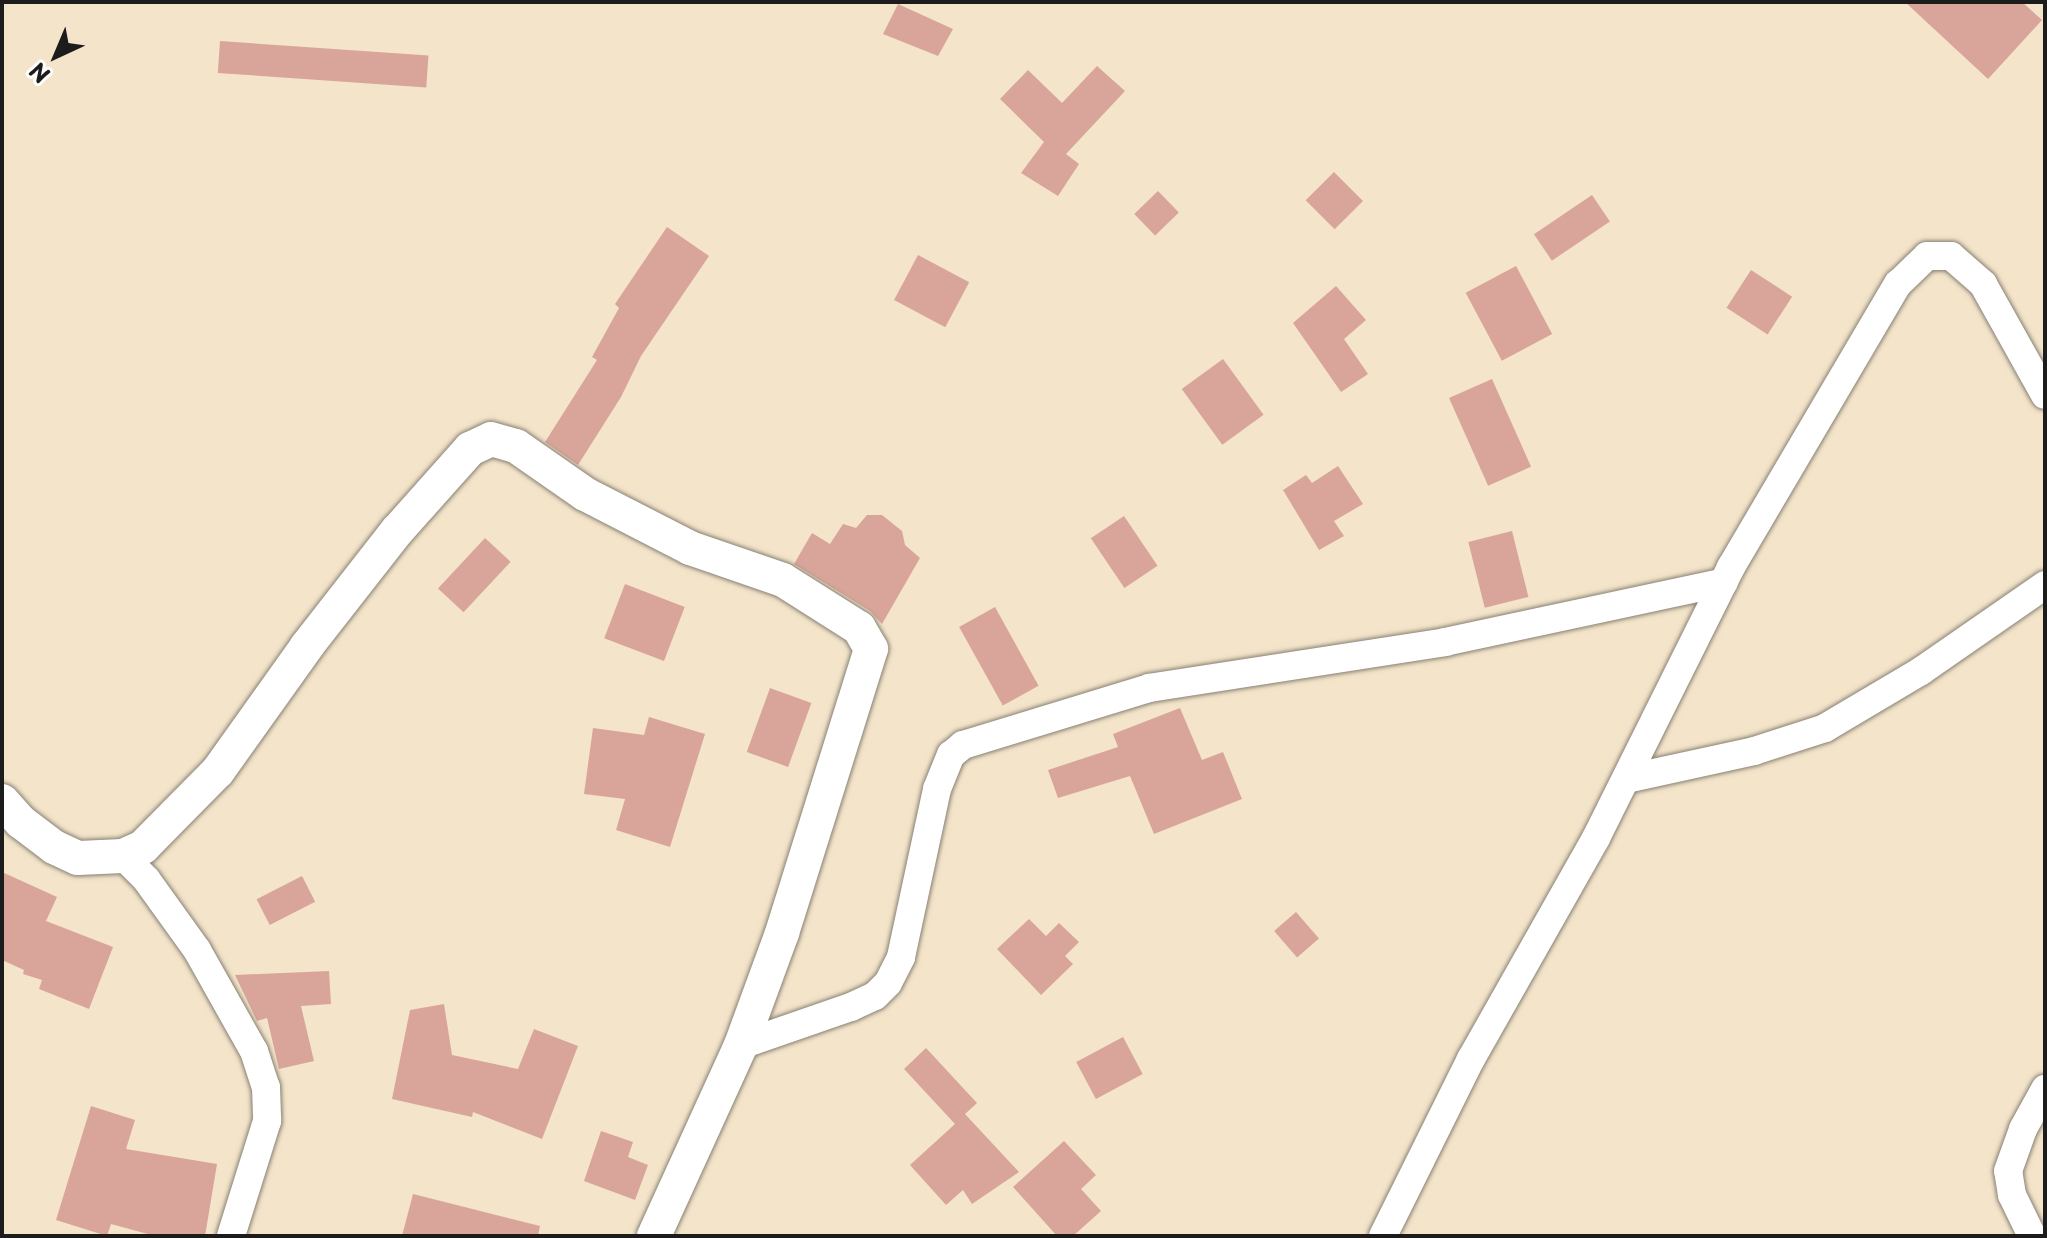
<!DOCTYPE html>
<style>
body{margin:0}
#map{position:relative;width:2047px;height:1238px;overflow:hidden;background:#f3e4ca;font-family:"Playpen Sans",sans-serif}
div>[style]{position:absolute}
.building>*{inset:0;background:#d9a59a;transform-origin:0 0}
.roads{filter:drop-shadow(0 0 2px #888073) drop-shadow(0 0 2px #888073)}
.minor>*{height:28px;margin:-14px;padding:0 14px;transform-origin:14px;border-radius:14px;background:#fff}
.tertiary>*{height:34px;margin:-17px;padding:0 17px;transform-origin:17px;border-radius:17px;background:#fff}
span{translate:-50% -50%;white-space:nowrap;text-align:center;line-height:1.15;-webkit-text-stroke:8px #fff;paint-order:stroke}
.frame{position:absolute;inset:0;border:4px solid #1c1c1c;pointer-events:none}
.north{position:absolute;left:16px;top:16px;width:80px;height:80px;-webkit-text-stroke:6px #fff;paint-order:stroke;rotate:224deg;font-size:22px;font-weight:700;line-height:32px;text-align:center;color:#1c1c1c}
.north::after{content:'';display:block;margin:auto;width:28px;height:36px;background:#1c1c1c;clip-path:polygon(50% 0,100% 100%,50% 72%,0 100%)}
</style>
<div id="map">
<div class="building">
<div style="clip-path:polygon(1905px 2px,2022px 2px,2042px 20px,1988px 79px)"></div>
<div style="clip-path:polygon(898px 4px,953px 29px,938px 56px,883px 34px)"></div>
<div style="left:220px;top:41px;width:209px;height:32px;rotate:4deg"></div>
<div style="clip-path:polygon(1097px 66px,1125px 91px,1066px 154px,1079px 164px,1058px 196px,1021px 173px,1044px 142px,1000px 99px,1028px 70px,1062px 103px)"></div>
<div style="left:1334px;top:172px;width:41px;height:40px;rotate:45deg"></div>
<div style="left:1158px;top:191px;width:30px;height:33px;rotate:46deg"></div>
<div style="left:1592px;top:195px;width:32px;height:70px;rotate:56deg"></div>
<div style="clip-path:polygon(667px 227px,709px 256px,641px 356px,621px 397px,578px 465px,545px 442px,597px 360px,592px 357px,619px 308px,615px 304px)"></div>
<div style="left:918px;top:255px;width:58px;height:51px;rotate:28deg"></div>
<div style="left:1516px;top:266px;width:77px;height:57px;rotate:62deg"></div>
<div style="left:1751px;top:270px;width:49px;height:45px;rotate:33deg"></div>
<div style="clip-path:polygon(1336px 286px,1366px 320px,1344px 339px,1368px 374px,1341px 392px,1293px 323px)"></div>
<div style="left:1223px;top:359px;width:69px;height:51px;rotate:54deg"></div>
<div style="left:1492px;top:379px;width:96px;height:47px;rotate:66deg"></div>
<div style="clip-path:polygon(1338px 466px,1363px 504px,1334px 521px,1344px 536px,1319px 550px,1283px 490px,1306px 475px,1312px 483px)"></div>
<div style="clip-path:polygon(867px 515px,882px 515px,902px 531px,905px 545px,920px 558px,882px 624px,870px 611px,794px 564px,812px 533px,830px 544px,843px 524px,856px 528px)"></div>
<div style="left:1124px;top:516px;width:60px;height:40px;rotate:56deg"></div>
<div style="left:1512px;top:531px;width:68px;height:45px;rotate:76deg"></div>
<div style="left:485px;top:538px;width:35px;height:69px;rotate:43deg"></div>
<div style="left:625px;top:584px;width:64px;height:58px;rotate:21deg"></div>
<div style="left:995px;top:607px;width:90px;height:41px;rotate:61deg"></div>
<div style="left:770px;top:688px;width:44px;height:68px;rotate:20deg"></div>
<div style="clip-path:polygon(1180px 708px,1202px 760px,1223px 752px,1242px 799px,1154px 834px,1130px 776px,1058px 798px,1048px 770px,1118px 747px,1113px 734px)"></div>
<div style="clip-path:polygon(649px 717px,705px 734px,670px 847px,616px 830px,625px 799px,584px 794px,593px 728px,644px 735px)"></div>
<div style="clip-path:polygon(2px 872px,57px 897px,46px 921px,113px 947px,89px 1009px,39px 989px,42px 980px,23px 974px,24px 970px,2px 960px)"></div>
<div style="left:302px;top:876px;width:29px;height:51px;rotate:63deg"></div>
<div style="left:1296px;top:912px;width:35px;height:29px;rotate:49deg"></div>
<div style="clip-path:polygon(1029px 919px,1046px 936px,1059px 923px,1079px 942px,1065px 956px,1073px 964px,1041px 995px,997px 949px)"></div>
<div style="clip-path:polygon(329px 971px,331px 1004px,301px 1006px,314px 1061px,279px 1069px,267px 1018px,257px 1021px,235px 975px)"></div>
<div style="clip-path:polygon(444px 1004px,452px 1055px,518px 1069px,534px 1029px,578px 1046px,542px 1139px,473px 1112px,472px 1117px,392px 1099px,410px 1010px)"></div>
<div style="left:1123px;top:1037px;width:42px;height:53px;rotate:62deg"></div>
<div style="clip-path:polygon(926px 1048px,977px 1103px,965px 1114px,1019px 1172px,972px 1204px,963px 1190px,946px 1205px,910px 1165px,955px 1124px,904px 1069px)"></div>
<div style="clip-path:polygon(91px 1106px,135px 1120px,126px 1149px,217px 1164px,205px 1236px,155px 1236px,111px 1224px,107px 1236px,56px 1220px)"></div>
<div style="clip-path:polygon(601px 1131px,633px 1142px,628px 1157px,648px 1165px,635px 1200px,584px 1181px)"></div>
<div style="clip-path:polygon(1064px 1141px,1096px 1175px,1081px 1189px,1101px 1211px,1073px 1236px,1057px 1236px,1013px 1187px)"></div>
<div style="clip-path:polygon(413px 1194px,540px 1226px,538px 1236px,402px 1236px)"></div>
</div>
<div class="roads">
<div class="minor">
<div style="left:1626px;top:779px;width:131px;rotate:-12.3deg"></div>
<div style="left:1754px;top:751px;width:75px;rotate:-17.9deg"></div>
<div style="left:1825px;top:728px;width:112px;rotate:-30.7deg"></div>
<div style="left:1921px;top:671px;width:151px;rotate:-34.7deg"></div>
<div style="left:123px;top:856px;width:33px;rotate:45deg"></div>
<div style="left:146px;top:879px;width:87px;rotate:54.3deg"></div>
<div style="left:197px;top:950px;width:116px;rotate:60.6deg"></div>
<div style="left:254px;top:1051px;width:38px;rotate:72deg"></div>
<div style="left:266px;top:1087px;width:34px;rotate:88deg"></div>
<div style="left:267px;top:1121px;width:121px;rotate:107.4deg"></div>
<div style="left:741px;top:1045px;width:116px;rotate:-19.1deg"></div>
<div style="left:851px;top:1007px;width:26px;rotate:-25deg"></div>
<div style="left:875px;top:996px;width:18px;rotate:-45deg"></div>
<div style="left:888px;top:983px;width:29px;rotate:-63deg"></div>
<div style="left:901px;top:957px;width:172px;rotate:-77.9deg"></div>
<div style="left:937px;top:789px;width:37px;rotate:-68deg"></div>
<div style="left:951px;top:755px;width:16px;rotate:-40deg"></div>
<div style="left:963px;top:745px;width:195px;rotate:-17deg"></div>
<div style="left:1149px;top:688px;width:300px;rotate:-8.8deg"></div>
<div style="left:1445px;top:642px;width:285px;rotate:-12.1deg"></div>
<div style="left:1383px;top:1236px;width:198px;rotate:-63.6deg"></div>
<div style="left:1471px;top:1059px;width:254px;rotate:-60.5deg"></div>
<div style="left:1596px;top:838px;width:303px;rotate:-63.5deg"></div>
<div style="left:1731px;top:567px;width:329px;rotate:-59.5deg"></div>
<div style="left:1898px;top:284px;width:40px;rotate:-44deg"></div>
<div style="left:1927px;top:256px;width:24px"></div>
<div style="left:1951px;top:256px;width:43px;rotate:41.2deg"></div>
<div style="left:1983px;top:284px;width:127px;rotate:60.8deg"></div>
<div style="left:2032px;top:1236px;width:46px;rotate:-116deg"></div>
<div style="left:2012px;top:1195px;width:24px;rotate:-99deg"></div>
<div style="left:2008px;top:1171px;width:45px;rotate:-70.3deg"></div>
<div style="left:2023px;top:1129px;width:46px;rotate:-61.2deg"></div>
</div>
<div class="tertiary">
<div style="left:2px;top:801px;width:28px;rotate:48deg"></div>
<div style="left:21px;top:822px;width:41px;rotate:37.1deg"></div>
<div style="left:54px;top:847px;width:26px;rotate:25deg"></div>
<div style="left:78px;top:858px;width:45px;rotate:-2.5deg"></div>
<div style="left:123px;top:856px;width:22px;rotate:-24deg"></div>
<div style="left:143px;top:847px;width:107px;rotate:-45.4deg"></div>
<div style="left:218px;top:771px;width:153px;rotate:-54.5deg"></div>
<div style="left:307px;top:646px;width:146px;rotate:-52deg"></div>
<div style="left:397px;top:531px;width:110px;rotate:-48.3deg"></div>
<div style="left:470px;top:449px;width:23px;rotate:-25deg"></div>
<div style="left:491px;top:439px;width:26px;rotate:16deg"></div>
<div style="left:516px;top:446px;width:84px;rotate:34.8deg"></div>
<div style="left:585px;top:494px;width:118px;rotate:27.2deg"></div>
<div style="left:690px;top:548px;width:98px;rotate:19deg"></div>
<div style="left:783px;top:580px;width:90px;rotate:32.3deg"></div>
<div style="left:859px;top:628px;width:24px;rotate:60deg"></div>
<div style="left:871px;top:649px;width:298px;rotate:107.4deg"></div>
<div style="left:782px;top:933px;width:119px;rotate:110.1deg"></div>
<div style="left:741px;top:1045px;width:210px;rotate:114.5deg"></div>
</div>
</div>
<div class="frame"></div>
<div class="north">N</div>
</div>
